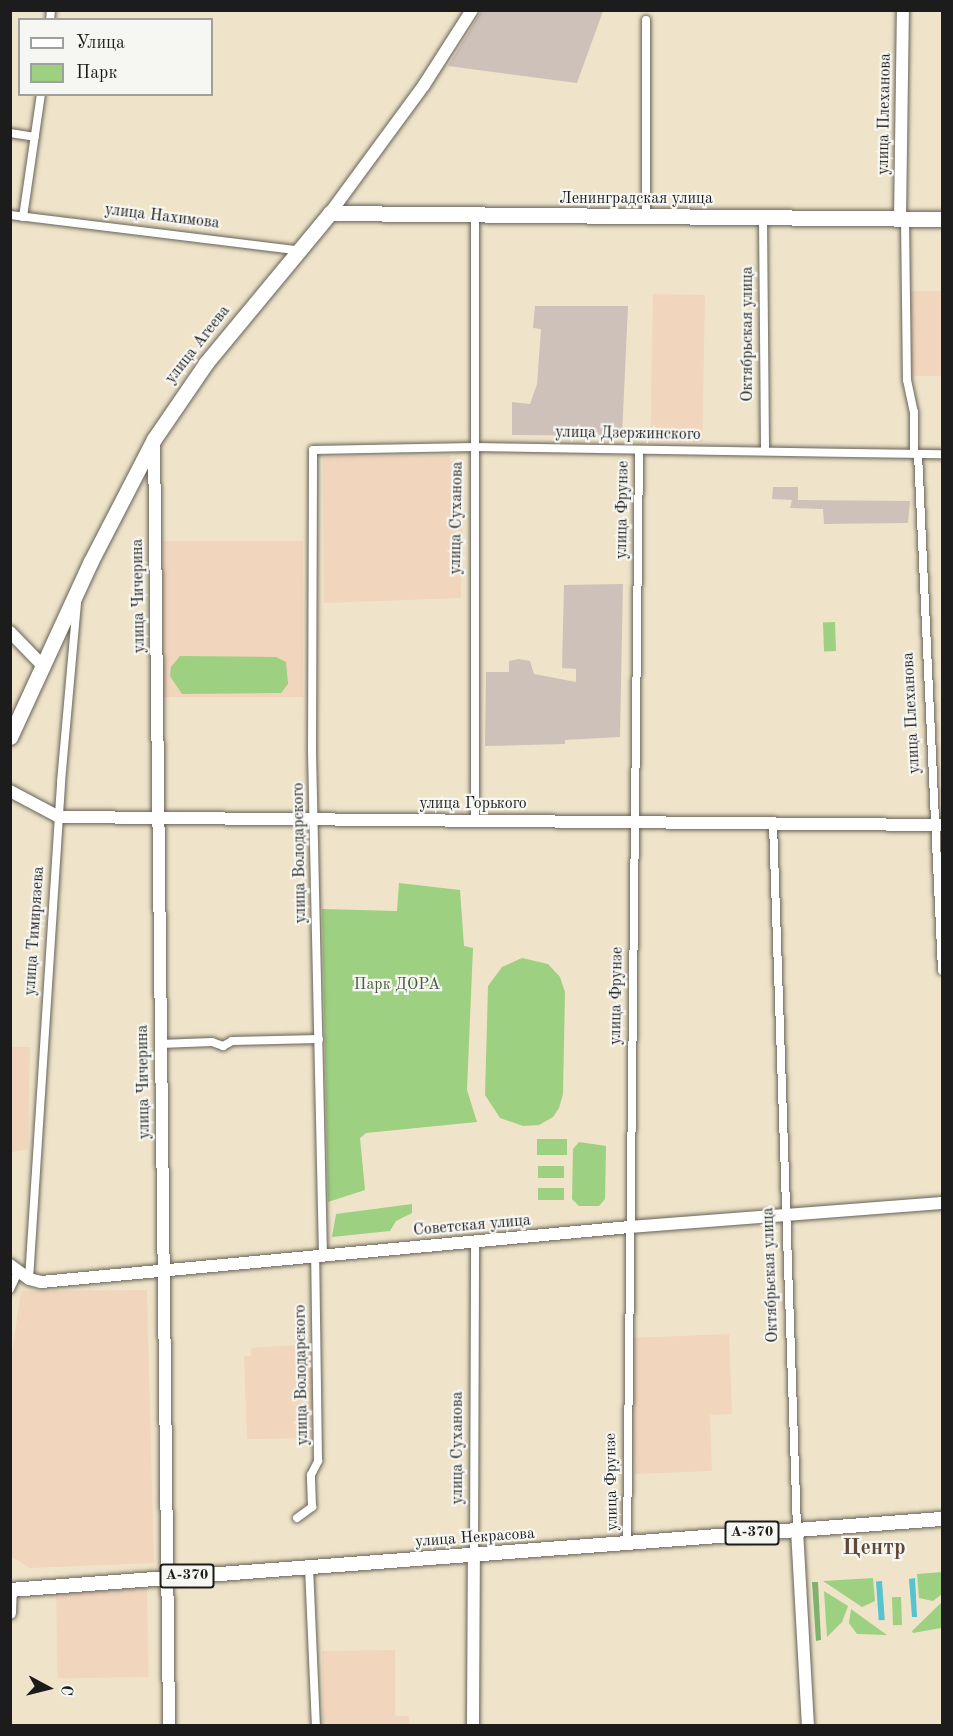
<!DOCTYPE html>
<meta charset="utf-8">
<style>
body{margin:0}
#map{position:relative;width:953px;height:1736px;overflow:hidden;background:#efe4c9;font-family:"Old Standard TT",serif}
div>[style]{position:absolute}
.built>*{inset:0;background:#f1d5bd;transform-origin:0 0}
.industrial>*{inset:0;background:#cec1ba}
.green>*{inset:0;background:#9dd080;transform-origin:0 0}
.forest>*{inset:0;background:#7eb26e}
.water>*{inset:0;background:#56c3ce;transform-origin:0 0}
.roads{filter:drop-shadow(0 0 2px #666259) drop-shadow(0 0 2px #666259)}
.street>*{height:8px;margin:-4px;padding:0 4px;transform-origin:4px;border-radius:4px;background:#fff}
.secondary>*{height:12px;margin:-6px;padding:0 6px;transform-origin:6px;border-radius:6px;background:#fff}
.primary>*{height:14px;margin:-7px;padding:0 7px;transform-origin:7px;border-radius:7px;background:#fff}
.highway>*{height:15px;margin:-7.5px;padding:0 7.5px;transform-origin:7.5px;border-radius:7.5px;background:#fff}
span{translate:-50% -50%;white-space:nowrap;text-align:center;line-height:1.15;-webkit-text-stroke:4.5px #f6f6f2;paint-order:stroke}
.shield-label span{padding:2px 4px;background:#f6f6f2;border:2px solid;border-radius:4px;-webkit-text-stroke-width:0}
.shield-label{font-size:15px;color:#1c1c1c;font-weight:700}
.street-label{font-size:16px;color:#1c1c1c}
.park-label{font-size:16px;color:#495b3f}
.district-label{font-size:22px;color:#614839;font-weight:700}
.frame{position:absolute;inset:0;border:12px solid #1c1c1c;pointer-events:none}
.legend{position:absolute;left:18px;top:18px;width:195px;height:78px;box-sizing:border-box;background:#f6f6f2;border:2px solid #9f9f9c;margin:0;padding:8px 10px;list-style:none;font-size:18px;color:#1c1c1c}
.legend li{display:flex;align-items:center;gap:12px;height:30px}
.legend b{width:30px;border:2px solid #9f9f9c}
.north{position:absolute;left:18px;top:1658px;width:60px;height:60px;-webkit-text-stroke:4px #f6f6f2;paint-order:stroke;rotate:97deg;font-size:16px;font-weight:700;line-height:24px;text-align:center;color:#1c1c1c}
.north::after{content:'';display:block;margin:auto;width:21px;height:27px;background:#1c1c1c;clip-path:polygon(50% 0,100% 100%,50% 72%,0 100%)}
</style>
<div id="map">
<div class="built">
<div style="left:942px;top:291px;width:85px;height:35px;rotate:90deg"></div>
<div style="left:653px;top:294px;width:52px;height:147px;rotate:1deg"></div>
<div style="clip-path:polygon(450px 455px,450px 461px,460px 462px,463px 486px,461px 598px,324px 603px,323px 457px)"></div>
<div style="left:303px;top:541px;width:156px;height:140px;rotate:90deg"></div>
<div style="clip-path:polygon(10px 1047px,30px 1047px,28px 1149px,12px 1152px)"></div>
<div style="clip-path:polygon(147px 1290px,154px 1563px,30px 1568px,10px 1556px,10px 1367px,21px 1291px)"></div>
<div style="clip-path:polygon(729px 1334px,732px 1414px,710px 1415px,712px 1471px,635px 1474px,630px 1338px)"></div>
<div style="clip-path:polygon(314px 1344px,314px 1438px,247px 1439px,244px 1356px,251px 1356px,251px 1348px)"></div>
<div style="left:147px;top:1588px;width:89px;height:91px;rotate:89deg"></div>
<div style="clip-path:polygon(395px 1650px,395px 1716px,409px 1716px,409px 1725px,323px 1725px,322px 1651px)"></div>
</div>
<div class="industrial">
<div style="clip-path:polygon(482px 10px,603px 10px,603px 11px,577px 83px,448px 66px)"></div>
<div style="clip-path:polygon(535px 306px,628px 306px,622px 436px,512px 435px,512px 402px,530px 404px,537px 384px,541px 329px,533px 328px)"></div>
<div style="clip-path:polygon(773px 487px,798px 487px,798px 500px,910px 501px,908px 523px,824px 524px,823px 509px,790px 508px,792px 500px,772px 499px)"></div>
<div style="clip-path:polygon(623px 584px,620px 737px,565px 740px,565px 744px,485px 746px,486px 672px,509px 672px,509px 661px,519px 659px,530px 661px,534px 674px,576px 682px,576px 669px,562px 668px,564px 585px)"></div>
</div>
<div class="green">
<div style="left:835px;top:622px;width:29px;height:12px;rotate:88deg"></div>
<div style="clip-path:polygon(180px 656px,276px 657px,286px 662px,288px 684px,281px 693px,182px 694px,170px 676px,171px 667px)"></div>
<div style="clip-path:polygon(399px 883px,460px 890px,464px 946px,473px 948px,467px 1090px,477px 1122px,366px 1133px,360px 1138px,365px 1190px,328px 1202px,322px 909px,397px 911px)"></div>
<div style="clip-path:polygon(522px 958px,548px 964px,560px 977px,565px 992px,563px 1094px,559px 1108px,553px 1117px,539px 1125px,523px 1126px,500px 1118px,485px 1095px,488px 986px,502px 967px)"></div>
<div style="left:537px;top:1139px;width:30px;height:16px"></div>
<div style="clip-path:polygon(579px 1142px,606px 1146px,605px 1199px,599px 1206px,579px 1206px,572px 1199px,573px 1149px)"></div>
<div style="left:538px;top:1166px;width:26px;height:12px"></div>
<div style="left:538px;top:1188px;width:26px;height:12px"></div>
<div style="clip-path:polygon(412px 1204px,412px 1213px,396px 1221px,390px 1231px,332px 1237px,336px 1214px)"></div>
<div style="clip-path:polygon(942px 1572px,942px 1594px,933px 1601px,919px 1598px,917px 1574px)"></div>
<div style="clip-path:polygon(873px 1578px,875px 1601px,862px 1607px,823px 1581px)"></div>
<div style="clip-path:polygon(824px 1591px,848px 1606px,842px 1622px,827px 1637px)"></div>
<div style="left:901px;top:1597px;width:28px;height:9px;rotate:88deg"></div>
<div style="clip-path:polygon(942px 1602px,941px 1628px,913px 1633px,912px 1631px)"></div>
<div style="clip-path:polygon(851px 1609px,887px 1635px,857px 1634px,849px 1623px)"></div>
</div>
<div class="forest">
<div style="clip-path:polygon(812px 1582px,818px 1582px,821px 1640px,816px 1641px)"></div>
</div>
<div class="water">
<div style="clip-path:polygon(915px 1578px,917px 1617px,912px 1617px,909px 1579px)"></div>
<div style="left:882px;top:1581px;width:39px;height:6px;rotate:86deg"></div>
</div>
<div class="roads">
<div class="street">
<div style="left:50px;top:20px;width:10px;rotate:-84deg"></div>
<div style="left:10px;top:133px;width:25px;rotate:9deg"></div>
<div style="left:10px;top:215px;width:289px;rotate:7deg"></div>
<div style="left:646px;top:216px;width:196px;rotate:-90deg"></div>
<div style="left:23px;top:217px;width:124px;rotate:-81.7deg"></div>
<div style="left:763px;top:218px;width:232px;rotate:89.5deg"></div>
<div style="left:905px;top:219px;width:161px;rotate:89.3deg"></div>
<div style="left:907px;top:380px;width:33px;rotate:78deg"></div>
<div style="left:914px;top:412px;width:41px;rotate:90deg"></div>
<div style="left:918px;top:454px;width:517px;rotate:87.34deg"></div>
<div style="left:475px;top:821px;width:605px;rotate:-90deg"></div>
<div style="left:773px;top:824px;width:706px;rotate:88.05deg"></div>
<div style="left:160px;top:1044px;width:52px;rotate:-2.2deg"></div>
<div style="left:212px;top:1042px;width:12px;rotate:20deg"></div>
<div style="left:223px;top:1046px;width:10px;rotate:-29deg"></div>
<div style="left:232px;top:1041px;width:87px;rotate:-1.3deg"></div>
<div style="left:323px;top:1256px;width:506px;rotate:-91.25deg"></div>
<div style="left:312px;top:750px;width:300px;rotate:-89.8deg"></div>
<div style="left:313px;top:450px;width:161px;rotate:-1.1deg"></div>
<div style="left:474px;top:447px;width:468px;rotate:0.9deg"></div>
<div style="left:29px;top:1279px;width:498px;rotate:-86.3deg"></div>
<div style="left:61px;top:782px;width:181px;rotate:-84.9deg"></div>
<div style="left:10px;top:1289px;width:19px;rotate:-65deg"></div>
<div style="left:297px;top:1518px;width:19px;rotate:-36deg"></div>
<div style="left:312px;top:1507px;width:32px;rotate:-92deg"></div>
<div style="left:311px;top:1475px;width:16px;rotate:-63deg"></div>
<div style="left:318px;top:1461px;width:205px;rotate:-90.8deg"></div>
<div style="left:627px;top:1543px;width:1093px;rotate:-89.37deg"></div>
<div style="left:474px;top:1555px;width:313px;rotate:-89.8deg"></div>
<div style="left:309px;top:1567px;width:159px;rotate:87.5deg"></div>
</div>
<div class="secondary">
<div style="left:330px;top:213px;width:159px;rotate:-53.7deg"></div>
<div style="left:424px;top:85px;width:89px;rotate:-57.4deg"></div>
<div style="left:900px;top:219px;width:209px;rotate:-89.2deg"></div>
<div style="left:154px;top:440px;width:1286px;rotate:89.33deg"></div>
<div style="left:10px;top:632px;width:49px;rotate:45.8deg"></div>
<div style="left:10px;top:791px;width:55px;rotate:28deg"></div>
<div style="left:59px;top:817px;width:883px;rotate:0.52deg"></div>
<div style="left:10px;top:1265px;width:24px;rotate:36deg"></div>
<div style="left:29px;top:1279px;width:12px;rotate:14deg"></div>
<div style="left:41px;top:1282px;width:591px;rotate:-5.34deg"></div>
<div style="left:629px;top:1227px;width:314px;rotate:-4.4deg"></div>
<div style="left:797px;top:1530px;width:196px;rotate:86.8deg"></div>
<div style="left:10px;top:1613px;width:23px;rotate:-88deg"></div>
<div style="left:473px;top:1726px;width:171px;rotate:-89.7deg"></div>
</div>
<div class="primary">
<div style="left:10px;top:1590px;width:935px;rotate:-4.36deg"></div>
</div>
<div class="highway">
<div style="left:10px;top:737px;width:194px;rotate:-65.3deg"></div>
<div style="left:91px;top:561px;width:137px;rotate:-62.7deg"></div>
<div style="left:154px;top:439px;width:92px;rotate:-55.6deg"></div>
<div style="left:206px;top:363px;width:195px;rotate:-50.4deg"></div>
<div style="left:330px;top:213px;width:612px;rotate:0.56deg"></div>
</div>
</div>
<div class="shield-label">
<span style="left:752px;top:1533px">А-370</span>
<span style="left:187px;top:1576px">А-370</span>
</div>
<div class="street-label">
<span style="left:885px;top:114px;rotate:-89deg">улица Плеханова</span>
<span style="left:636px;top:199px">Ленинградская улица</span>
<span style="left:162px;top:217px;rotate:7deg">улица Нахимова</span>
<span style="left:748px;top:334px;rotate:-90deg">Октябрьская улица</span>
<span style="left:198px;top:345px;rotate:-52deg">улица Агеева</span>
<span style="left:628px;top:434px;rotate:1deg">улица Дзержинского</span>
<span style="left:623px;top:510px;rotate:-89deg">улица Фрунзе</span>
<span style="left:457px;top:518px;rotate:-89deg">улица Суханова</span>
<span style="left:139px;top:596px;rotate:-91deg">улица Чичерина</span>
<span style="left:912px;top:713px;rotate:-93deg">улица Плеханова</span>
<span style="left:473px;top:804px">улица Горького</span>
<span style="left:300px;top:853px;rotate:-91deg">улица Володарского</span>
<span style="left:35px;top:931px;rotate:-86deg">улица Тимирязева</span>
<span style="left:617px;top:996px;rotate:-89deg">улица Фрунзе</span>
<span style="left:144px;top:1082px;rotate:-91deg">улица Чичерина</span>
<span style="left:472px;top:1226px;rotate:-5deg">Советская улица</span>
<span style="left:771px;top:1275px;rotate:-92deg">Октябрьская улица</span>
<span style="left:302px;top:1375px;rotate:-91deg">улица Володарского</span>
<span style="left:458px;top:1448px;rotate:-90deg">улица Суханова</span>
<span style="left:612px;top:1482px;rotate:-91deg">улица Фрунзе</span>
<span style="left:475px;top:1538px;rotate:-4deg">улица Некрасова</span>
</div>
<div class="park-label">
<span style="left:397px;top:985px">Парк ДОРА</span>
</div>
<div class="district-label">
<span style="left:874px;top:1549px">Центр</span>
</div>
<div class="frame"></div>
<ul class="legend">
<li><b style="height:8px;background:#fff"></b>Улица</li>
<li><b style="height:16px;background:#9dd080"></b>Парк</li>
</ul>
<div class="north">С</div>
</div>
